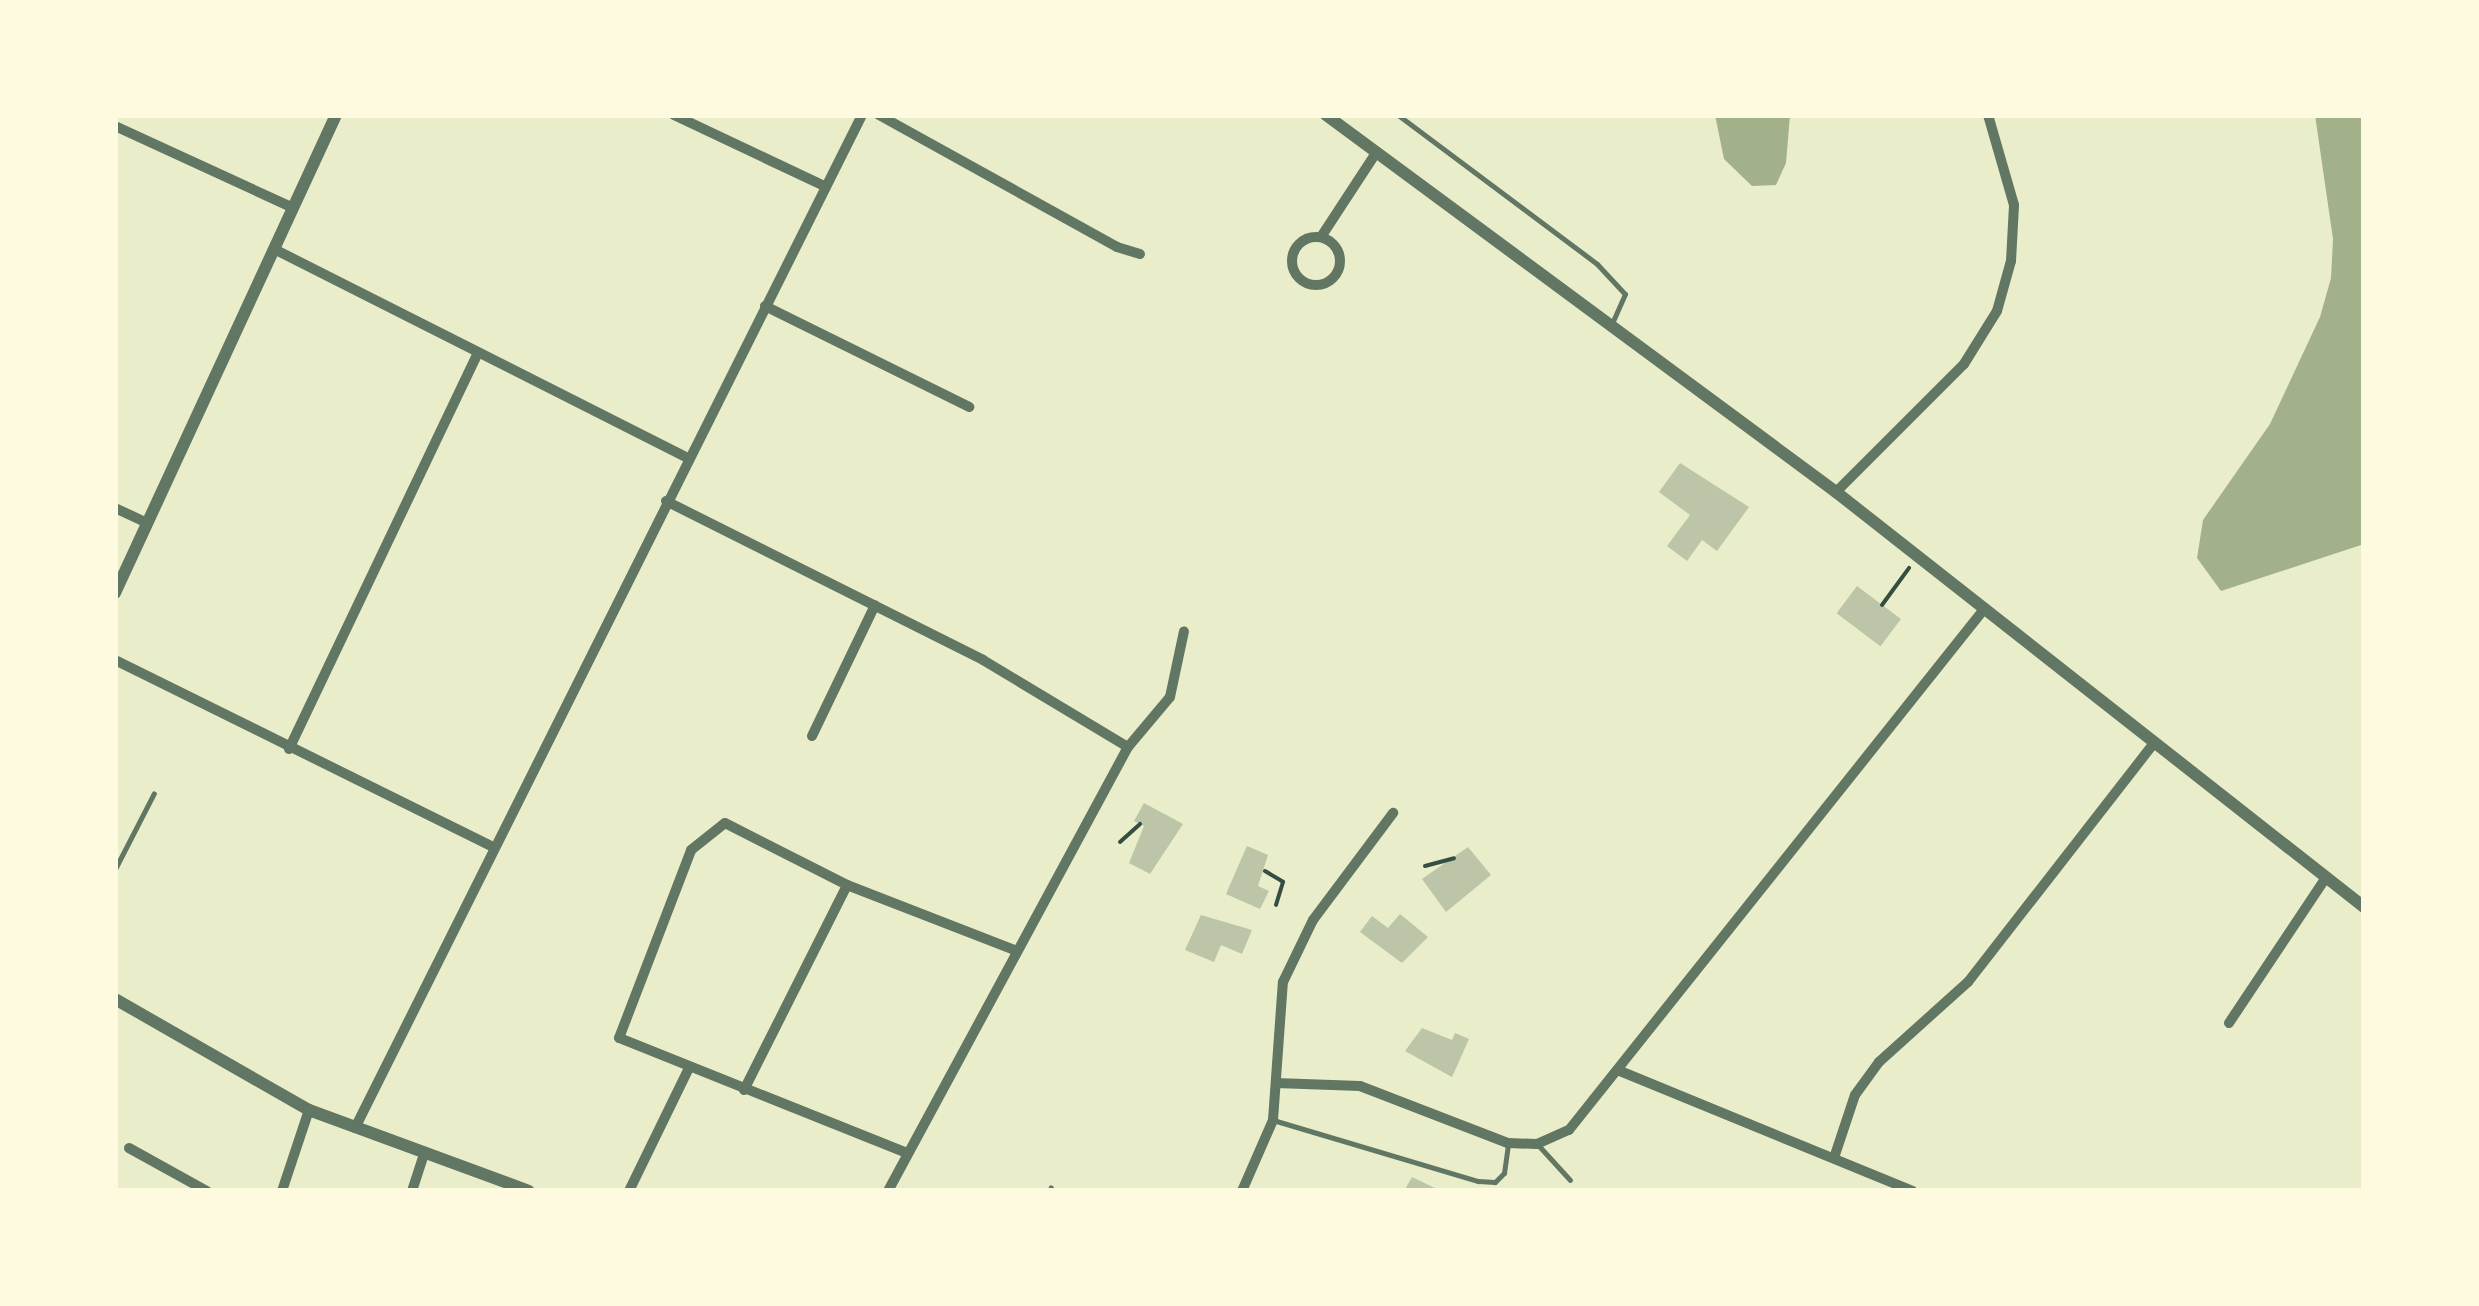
<!DOCTYPE html>
<style>
body{margin:0}
#map{position:relative;width:2479px;height:1306px;overflow:hidden;background:#e9edc9;font-family:Helvetica,sans-serif}
div>[style]{position:absolute}
.water>*{inset:0;background:#a3b18a}
.building>*{inset:0;background:#bcc5a7;transform-origin:0 0}
.path>*{height:4px;margin:-2px;padding:0 2px;transform-origin:2px;border-radius:2px;background:#344e41}
.service>*{height:5px;margin:-2.5px;padding:0 2.5px;transform-origin:2.5px;border-radius:2.5px;background:#617663}
.minor>*{height:10px;margin:-5px;padding:0 5px;transform-origin:5px;border-radius:5px;background:#617663}
.minor>.ring{margin:-5px;padding:0;box-sizing:content-box;background:none;border:10px solid #617663;border-radius:50%}
.tertiary>*{height:12px;margin:-6px;padding:0 6px;transform-origin:6px;border-radius:6px;background:#617663}
span{translate:-50% -50%;white-space:nowrap;text-align:center;line-height:1.15;-webkit-text-stroke:8px #fefae0;paint-order:stroke}
.frame{position:absolute;inset:0;border:118px solid #fefae0;pointer-events:none}
</style>
<div id="map">
<div class="water">
<div style="clip-path:polygon(1715px 115px,1790px 115px,1786px 163px,1776px 185px,1752px 186px,1724px 159px)"></div>
<div style="clip-path:polygon(2315px 115px,2364px 115px,2364px 544px,2221px 591px,2197px 558px,2203px 520px,2270px 424px,2320px 317px,2331px 278px,2333px 239px)"></div>
</div>
<div class="building">
<div style="clip-path:polygon(1680px 463px,1749px 507px,1717px 551px,1702px 540px,1687px 561px,1667px 546px,1690px 515px,1659px 492px)"></div>
<div style="left:1857px;top:586px;width:55px;height:34px;rotate:37deg"></div>
<div style="clip-path:polygon(1144px 803px,1183px 824px,1150px 874px,1129px 863px,1144px 826px,1134px 821px)"></div>
<div style="clip-path:polygon(1247px 846px,1268px 855px,1258px 886px,1269px 891px,1260px 909px,1226px 894px)"></div>
<div style="clip-path:polygon(1468px 847px,1491px 875px,1446px 912px,1422px 879px)"></div>
<div style="clip-path:polygon(1400px 914px,1428px 937px,1402px 963px,1360px 932px,1372px 916px,1388px 928px)"></div>
<div style="clip-path:polygon(1201px 915px,1252px 930px,1242px 954px,1221px 945px,1214px 962px,1185px 950px)"></div>
<div style="clip-path:polygon(1422px 1028px,1452px 1040px,1455px 1033px,1469px 1039px,1452px 1077px,1405px 1051px)"></div>
<div style="clip-path:polygon(1412px 1177px,1441px 1191px,1404px 1191px)"></div>
</div>
<div class="path">
<div style="left:1882px;top:605px;width:46px;rotate:-53.9deg"></div>
<div style="left:1120px;top:842px;width:27px;rotate:-42deg"></div>
<div style="left:1425px;top:866px;width:30px;rotate:-15deg"></div>
<div style="left:1265px;top:871px;width:21px;rotate:31deg"></div>
<div style="left:1283px;top:882px;width:24px;rotate:107deg"></div>
</div>
<div class="service">
<div style="left:1398px;top:115px;width:249px;rotate:36.8deg"></div>
<div style="left:1597px;top:264px;width:41px;rotate:47deg"></div>
<div style="left:1625px;top:294px;width:32px;rotate:114deg"></div>
<div style="left:115px;top:869px;width:85px;rotate:-62.8deg"></div>
<div style="left:1273px;top:1120px;width:214px;rotate:16.6deg"></div>
<div style="left:1478px;top:1181px;width:17px;rotate:3deg"></div>
<div style="left:1495px;top:1182px;width:13px;rotate:-45deg"></div>
<div style="left:1504px;top:1173px;width:28px;rotate:-82deg"></div>
<div style="left:1539px;top:1146px;width:46px;rotate:47.6deg"></div>
<div style="left:1049px;top:1191px;width:4px;rotate:-63deg"></div>
</div>
<div class="minor">
<div style="left:674px;top:115px;width:168px;rotate:25.3deg"></div>
<div style="left:879px;top:115px;width:272px;rotate:29deg"></div>
<div style="left:1117px;top:247px;width:24px;rotate:17deg"></div>
<div style="left:115px;top:126px;width:196px;rotate:24.7deg"></div>
<div style="left:1321px;top:237px;width:100px;rotate:-56.8deg"></div>
<div class="ring" style="left:1292px;top:237px;width:38px;height:38px"></div>
<div style="left:274px;top:249px;width:463px;rotate:26.8deg"></div>
<div style="left:765px;top:306px;width:228px;rotate:26.3deg"></div>
<div style="left:1836px;top:492px;width:181px;rotate:-45deg"></div>
<div style="left:1964px;top:364px;width:62px;rotate:-58.1deg"></div>
<div style="left:1997px;top:311px;width:52px;rotate:-74.4deg"></div>
<div style="left:2011px;top:261px;width:56px;rotate:-86.9deg"></div>
<div style="left:2014px;top:205px;width:94px;rotate:-106.1deg"></div>
<div style="left:666px;top:501px;width:355px;rotate:26.6deg"></div>
<div style="left:983px;top:660px;width:169px;rotate:31deg"></div>
<div style="left:115px;top:508px;width:35px;rotate:25deg"></div>
<div style="left:115px;top:660px;width:419px;rotate:26.3deg"></div>
<div style="left:812px;top:736px;width:145px;rotate:-64.3deg"></div>
<div style="left:289px;top:749px;width:439px;rotate:-64.5deg"></div>
<div style="left:2229px;top:1023px;width:173px;rotate:-56.3deg"></div>
<div style="left:1620px;top:1071px;width:316px;rotate:22.3deg"></div>
<div style="left:1276px;top:1083px;width:84px;rotate:2deg"></div>
<div style="left:1360px;top:1086px;width:159px;rotate:21.1deg"></div>
<div style="left:1508px;top:1143px;width:29px;rotate:2deg"></div>
<div style="left:1537px;top:1144px;width:35px;rotate:-24deg"></div>
<div style="left:1569px;top:1130px;width:667px;rotate:-51.45deg"></div>
<div style="left:744px;top:1090px;width:229px;rotate:-63.3deg"></div>
<div style="left:355px;top:1128px;width:1133px;rotate:-63.41deg"></div>
<div style="left:129px;top:1148px;width:89px;rotate:28.9deg"></div>
<div style="left:907px;top:1153px;width:310px;rotate:-158.2deg"></div>
<div style="left:619px;top:1038px;width:201px;rotate:-69deg"></div>
<div style="left:691px;top:850px;width:43px;rotate:-38.5deg"></div>
<div style="left:725px;top:823px;width:137px;rotate:26.9deg"></div>
<div style="left:847px;top:885px;width:180px;rotate:21.2deg"></div>
<div style="left:1834px;top:1158px;width:66px;rotate:-71.6deg"></div>
<div style="left:1855px;top:1095px;width:41px;rotate:-54deg"></div>
<div style="left:1879px;top:1062px;width:120px;rotate:-42deg"></div>
<div style="left:1968px;top:982px;width:303px;rotate:-52.1deg"></div>
<div style="left:282px;top:1191px;width:85px;rotate:-71.6deg"></div>
<div style="left:412px;top:1191px;width:40px;rotate:-72deg"></div>
<div style="left:629px;top:1191px;width:135px;rotate:-64deg"></div>
<div style="left:888px;top:1191px;width:505px;rotate:-61.61deg"></div>
<div style="left:1128px;top:747px;width:65px;rotate:-50deg"></div>
<div style="left:1170px;top:697px;width:67px;rotate:-78deg"></div>
<div style="left:1242px;top:1191px;width:77px;rotate:-66.4deg"></div>
<div style="left:1273px;top:1120px;width:138px;rotate:-85.9deg"></div>
<div style="left:1283px;top:982px;width:69px;rotate:-64.2deg"></div>
<div style="left:1313px;top:920px;width:134px;rotate:-53.2deg"></div>
</div>
<div class="tertiary">
<div style="left:1326px;top:115px;width:634px;rotate:36.47deg"></div>
<div style="left:1836px;top:492px;width:672px;rotate:38.17deg"></div>
<div style="left:115px;top:593px;width:527px;rotate:-65.19deg"></div>
<div style="left:115px;top:999px;width:224px;rotate:29.8deg"></div>
<div style="left:309px;top:1110px;width:234px;rotate:20.2deg"></div>
</div>
<div class="frame"></div>
</div>
